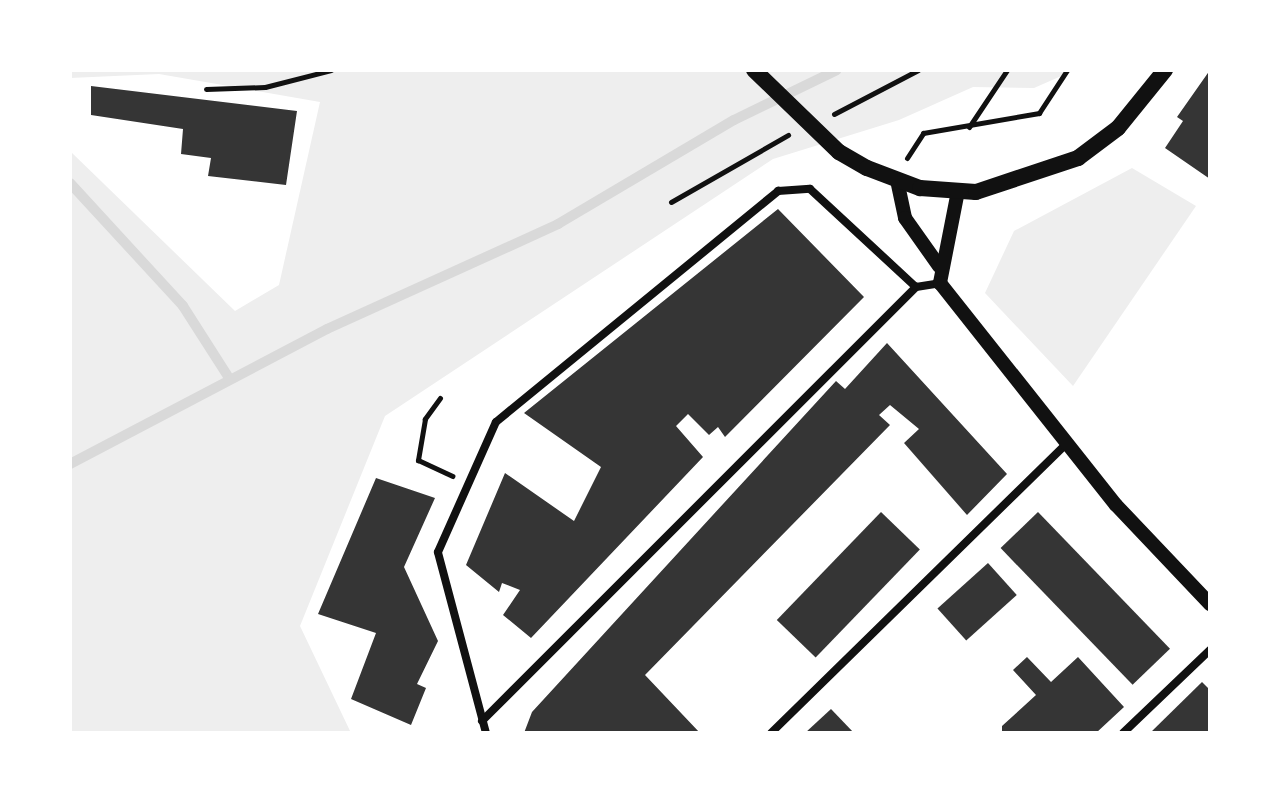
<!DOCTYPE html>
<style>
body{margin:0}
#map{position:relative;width:1280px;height:803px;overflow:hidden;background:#fff;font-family:"DM Sans",sans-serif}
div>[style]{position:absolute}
.green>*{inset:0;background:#eee}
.stream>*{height:10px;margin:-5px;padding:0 5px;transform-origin:5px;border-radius:5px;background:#d9d9d9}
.building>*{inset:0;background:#353535;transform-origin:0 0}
.path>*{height:5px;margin:-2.5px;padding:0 2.5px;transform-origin:2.5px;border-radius:2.5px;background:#111}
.minor>*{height:8px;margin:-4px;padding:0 4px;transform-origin:4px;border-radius:4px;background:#111}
.tertiary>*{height:14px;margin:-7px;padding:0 7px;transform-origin:7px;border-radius:7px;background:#111}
.secondary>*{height:16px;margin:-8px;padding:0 8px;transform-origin:8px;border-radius:8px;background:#111}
span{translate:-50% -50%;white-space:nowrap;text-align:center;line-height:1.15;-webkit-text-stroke:6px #fff;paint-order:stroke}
.frame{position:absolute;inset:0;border:72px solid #fff;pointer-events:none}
</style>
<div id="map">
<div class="green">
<div style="clip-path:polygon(70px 70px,1075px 70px,1034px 88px,973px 87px,899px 120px,773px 159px,385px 416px,300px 626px,351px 733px,70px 733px,70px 151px,235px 311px,279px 285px,320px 102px,159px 74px,70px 78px)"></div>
<div style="clip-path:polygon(1132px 168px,1196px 206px,1073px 386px,985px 293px,1014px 231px)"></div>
</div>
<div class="stream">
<div style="left:70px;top:183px;width:167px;rotate:47.4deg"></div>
<div style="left:183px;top:306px;width:85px;rotate:57.4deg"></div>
<div style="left:70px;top:464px;width:290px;rotate:-27.7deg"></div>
<div style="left:327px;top:329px;width:254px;rotate:-24.4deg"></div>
<div style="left:558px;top:224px;width:204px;rotate:-30.6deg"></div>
<div style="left:734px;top:120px;width:114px;rotate:-25.9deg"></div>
</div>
<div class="building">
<div style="clip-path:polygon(1210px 70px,1210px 179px,1165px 148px,1183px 121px,1177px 117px)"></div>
<div style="clip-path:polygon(91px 86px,297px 111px,286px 185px,208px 176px,211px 158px,181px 154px,183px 129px,91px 115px)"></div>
<div style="clip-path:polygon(778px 209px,864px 297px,725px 437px,718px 427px,709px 435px,688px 414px,676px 426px,703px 457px,531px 638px,503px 615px,520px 590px,502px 583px,499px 592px,466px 565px,505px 473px,574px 521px,601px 467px,524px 413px)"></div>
<div style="clip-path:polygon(887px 343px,1007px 474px,967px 515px,904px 443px,919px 429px,890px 405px,879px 415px,890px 425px,645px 675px,700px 733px,524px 733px,532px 712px,836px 381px,845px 389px)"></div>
<div style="clip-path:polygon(376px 478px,435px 498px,404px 567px,438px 641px,417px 684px,426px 688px,411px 725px,351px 699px,376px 633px,318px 614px)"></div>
<div style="left:881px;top:512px;width:54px;height:150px;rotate:44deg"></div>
<div style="left:1038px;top:512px;width:190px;height:52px;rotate:46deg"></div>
<div style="left:988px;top:563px;width:43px;height:68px;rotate:48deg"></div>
<div style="clip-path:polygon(1027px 657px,1051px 682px,1078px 657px,1124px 707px,1096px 733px,1002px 733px,1002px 726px,1036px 695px,1013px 670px)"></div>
<div style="clip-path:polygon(1202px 682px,1210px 690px,1210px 733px,1150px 733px)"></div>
<div style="clip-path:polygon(831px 709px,854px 733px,805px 733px)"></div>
</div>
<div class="path">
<div style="left:206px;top:89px;width:59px;rotate:-1.9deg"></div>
<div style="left:265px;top:87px;width:68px;rotate:-14.4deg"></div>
<div style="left:834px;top:114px;width:95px;rotate:-27.6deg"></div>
<div style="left:969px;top:127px;width:69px;rotate:-56.3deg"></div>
<div style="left:907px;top:158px;width:30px;rotate:-57deg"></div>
<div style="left:923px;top:133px;width:118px;rotate:-9.8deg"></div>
<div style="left:1039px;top:113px;width:51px;rotate:-56.9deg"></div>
<div style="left:671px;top:202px;width:135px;rotate:-29.8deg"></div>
<div style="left:440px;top:398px;width:26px;rotate:126deg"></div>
<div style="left:425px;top:419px;width:42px;rotate:99.7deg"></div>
<div style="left:418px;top:460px;width:38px;rotate:25deg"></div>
</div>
<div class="minor">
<div style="left:482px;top:721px;width:614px;rotate:-45deg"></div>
<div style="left:916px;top:287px;width:24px;rotate:-9deg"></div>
<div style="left:486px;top:733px;width:187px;rotate:-104.9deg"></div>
<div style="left:438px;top:552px;width:142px;rotate:-66deg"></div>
<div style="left:496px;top:422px;width:365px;rotate:-39.3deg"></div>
<div style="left:778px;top:191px;width:32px;rotate:-4deg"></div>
<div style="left:810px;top:189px;width:144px;rotate:42.8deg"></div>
<div style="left:771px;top:733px;width:414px;rotate:-44.4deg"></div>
<div style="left:1123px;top:733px;width:120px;rotate:-43.7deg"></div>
</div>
<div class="tertiary">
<div style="left:897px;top:180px;width:39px;rotate:78deg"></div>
<div style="left:905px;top:218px;width:59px;rotate:54.7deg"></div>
<div style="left:958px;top:191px;width:94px;rotate:101.1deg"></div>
<div style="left:940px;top:283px;width:283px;rotate:51.6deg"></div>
<div style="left:1116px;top:505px;width:137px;rotate:46.5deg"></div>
</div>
<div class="secondary">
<div style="left:754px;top:70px;width:118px;rotate:44deg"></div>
<div style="left:839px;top:152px;width:32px;rotate:30deg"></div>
<div style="left:867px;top:168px;width:57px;rotate:20.7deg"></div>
<div style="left:920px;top:188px;width:56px;rotate:4.1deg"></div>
<div style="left:976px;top:192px;width:108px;rotate:-18.4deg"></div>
<div style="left:1078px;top:158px;width:50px;rotate:-36.9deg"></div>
<div style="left:1118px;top:128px;width:75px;rotate:-51deg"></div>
</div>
<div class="frame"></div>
</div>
